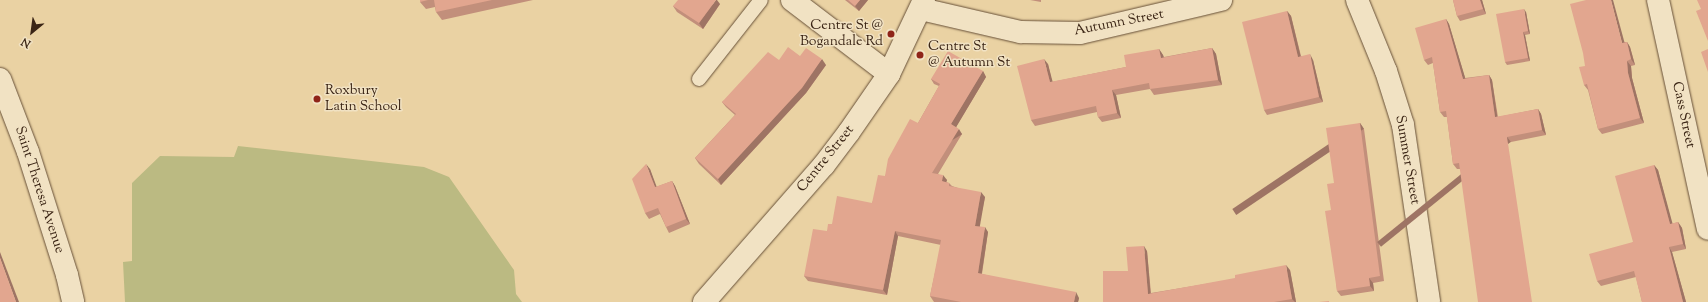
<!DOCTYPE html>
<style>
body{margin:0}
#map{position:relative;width:1708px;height:302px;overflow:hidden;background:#ead2a3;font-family:"Sorts Mill Goudy",serif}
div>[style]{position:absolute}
.green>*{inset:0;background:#bbba82}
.roads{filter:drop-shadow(0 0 1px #675038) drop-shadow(0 0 1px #675038)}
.lane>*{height:14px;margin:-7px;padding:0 7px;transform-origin:7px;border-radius:7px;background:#f1e2c3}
.street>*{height:22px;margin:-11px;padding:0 11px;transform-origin:11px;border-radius:11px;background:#f1e2c3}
.secondary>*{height:22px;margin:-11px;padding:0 11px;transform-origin:11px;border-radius:11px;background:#f1e2c3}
.wall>*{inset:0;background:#c28f7b}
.shaded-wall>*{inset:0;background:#9e7464;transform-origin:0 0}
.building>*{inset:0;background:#e2a68f}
.dots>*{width:11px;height:11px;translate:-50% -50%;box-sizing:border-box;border:2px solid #f1e2c3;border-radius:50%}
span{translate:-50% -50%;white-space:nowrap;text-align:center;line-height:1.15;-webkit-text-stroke:3px #f1e2c3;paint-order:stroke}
.street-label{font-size:14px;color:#3b2515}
.poi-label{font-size:14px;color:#3b2515}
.right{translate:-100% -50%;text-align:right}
.left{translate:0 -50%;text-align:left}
.north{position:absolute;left:12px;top:12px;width:40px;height:40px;-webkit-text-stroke:3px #f1e2c3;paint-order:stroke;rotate:209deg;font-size:11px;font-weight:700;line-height:16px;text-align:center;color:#3b2515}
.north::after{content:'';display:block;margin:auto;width:14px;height:18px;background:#3b2515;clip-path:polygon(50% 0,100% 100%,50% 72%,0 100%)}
</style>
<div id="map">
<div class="green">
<div style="clip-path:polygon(238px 146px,424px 167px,449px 177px,514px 270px,516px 294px,522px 302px,125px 302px,123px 262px,132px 261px,132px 183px,160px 156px,234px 157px)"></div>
</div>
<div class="roads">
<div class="lane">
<div style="left:699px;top:79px;width:100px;rotate:-51.9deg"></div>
</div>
<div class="street">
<div style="left:792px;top:0;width:122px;rotate:37.3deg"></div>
<div style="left:1357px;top:0;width:77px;rotate:67.8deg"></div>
<div style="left:1386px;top:71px;width:57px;rotate:72.5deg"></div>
<div style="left:1403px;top:125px;width:179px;rotate:81.6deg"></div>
<div style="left:1658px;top:0;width:234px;rotate:77.7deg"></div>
<div style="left:921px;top:9px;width:103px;rotate:13deg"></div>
<div style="left:1021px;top:32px;width:59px;rotate:1deg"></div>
<div style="left:1080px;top:33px;width:145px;rotate:-13.2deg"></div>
<div style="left:0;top:79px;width:78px;rotate:69deg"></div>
<div style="left:28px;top:152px;width:129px;rotate:72.4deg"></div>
<div style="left:67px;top:275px;width:28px;rotate:77deg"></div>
</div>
<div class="secondary">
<div style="left:704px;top:302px;width:182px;rotate:-48.8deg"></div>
<div style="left:824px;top:165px;width:41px;rotate:-52.9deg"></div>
<div style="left:849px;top:132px;width:70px;rotate:-55.4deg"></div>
<div style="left:889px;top:74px;width:82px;rotate:-64.7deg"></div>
</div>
</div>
<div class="wall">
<div style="clip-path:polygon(420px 0,533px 0,442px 20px,436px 12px,435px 7px,426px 9px,420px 2px)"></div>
<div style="clip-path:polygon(845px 0,868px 0,859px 11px)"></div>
<div style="clip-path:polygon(1030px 0,1041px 0,1041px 2px)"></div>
<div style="clip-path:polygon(1453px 0,1482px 0,1486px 14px,1460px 21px,1457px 16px)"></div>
<div style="clip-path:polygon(720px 4px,703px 29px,677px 12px,673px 6px)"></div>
<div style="clip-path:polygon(1287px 11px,1291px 16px,1301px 56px,1313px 60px,1323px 102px,1267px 115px,1264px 110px)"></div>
<div style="clip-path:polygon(1526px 12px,1530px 34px,1525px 35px,1530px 61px,1507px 65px,1505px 62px)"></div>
<div style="clip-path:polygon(1446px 19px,1449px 24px,1465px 78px,1489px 75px,1492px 80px,1498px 117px,1538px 109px,1541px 114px,1546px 135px,1511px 142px,1460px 169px,1457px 169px,1453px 164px,1447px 117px,1444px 117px,1440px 112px,1433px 63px,1428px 65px,1424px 60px)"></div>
<div style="clip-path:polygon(1624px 42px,1627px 42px,1630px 47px,1635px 65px,1631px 66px,1632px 78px,1644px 123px,1602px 134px,1598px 129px,1588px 90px,1584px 85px,1585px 66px)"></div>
<div style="clip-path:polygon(1212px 48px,1216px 54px,1222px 85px,1154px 95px,1150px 89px,1116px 95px,1121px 118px,1102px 122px,1098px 117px,1097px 112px,1035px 126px,1031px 120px,1048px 64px,1052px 82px,1126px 67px,1159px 49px,1163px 55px,1164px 57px)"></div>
<div style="clip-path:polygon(779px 60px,826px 65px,806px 93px,721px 185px,699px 164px,695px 158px,735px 115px,726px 107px,722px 102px)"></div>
<div style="clip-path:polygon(983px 71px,986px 77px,956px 127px,962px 134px,938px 174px,947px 180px,946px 182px,949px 183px,952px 186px,985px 197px,979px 226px,988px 232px,982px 274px,1079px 298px,1078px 302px,934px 302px,930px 296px,941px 245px,898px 236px,887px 295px,808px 281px,804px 276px,827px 231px,832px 224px,872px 203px,885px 176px,918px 123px,939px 86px,934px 84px,931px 79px)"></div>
<div style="clip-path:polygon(1360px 123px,1364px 129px,1384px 281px,1373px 283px,1374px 291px,1341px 296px,1337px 291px,1331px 210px,1334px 183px)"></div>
<div style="clip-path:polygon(1654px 165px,1658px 170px,1672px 224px,1678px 222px,1682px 228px,1686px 249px,1672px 252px,1686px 302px,1642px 302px,1636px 277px,1601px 286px,1597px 281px,1633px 242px)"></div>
<div style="clip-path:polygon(650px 169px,656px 187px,672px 181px,675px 186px,690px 224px,669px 233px,666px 227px,660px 214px,649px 219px,645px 213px)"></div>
<div style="clip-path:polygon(1147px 251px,1151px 293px,1290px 270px,1296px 302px,1103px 302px,1128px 271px)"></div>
</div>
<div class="shaded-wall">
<div style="clip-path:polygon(716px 0,717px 0,720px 4px,703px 29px,699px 23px)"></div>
<div style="clip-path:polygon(860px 0,868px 0,859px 11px,855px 6px)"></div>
<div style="clip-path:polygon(1480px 0,1482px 0,1486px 14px,1483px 9px)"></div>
<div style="clip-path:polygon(1611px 0,1613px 0,1626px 48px,1622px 43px)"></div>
<div style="clip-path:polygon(1524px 9px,1526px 12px,1530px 34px,1528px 31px)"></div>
<div style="clip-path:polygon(1287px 11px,1291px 16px,1302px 62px,1298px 57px)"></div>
<div style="clip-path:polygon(1446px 19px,1449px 24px,1467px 84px,1463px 79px)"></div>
<div style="clip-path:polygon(1523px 32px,1525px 35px,1530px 61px,1528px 58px)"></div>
<div style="clip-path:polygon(1627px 42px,1630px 47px,1635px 65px,1631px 59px)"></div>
<div style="clip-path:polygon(1212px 48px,1216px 54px,1222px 85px,1218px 80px)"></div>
<div style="clip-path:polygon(1159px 49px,1163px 55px,1165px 63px,1161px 58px)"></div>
<div style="clip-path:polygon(1310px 54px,1313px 60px,1323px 102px,1319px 97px)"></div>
<div style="clip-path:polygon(822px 59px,826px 65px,806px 93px,721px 185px,718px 179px)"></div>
<div style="clip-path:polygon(1044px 59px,1048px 64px,1054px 87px,1050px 82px)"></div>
<div style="clip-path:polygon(1627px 61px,1631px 66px,1632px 78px,1644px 123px,1640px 118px,1628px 73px)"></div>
<div style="clip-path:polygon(983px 71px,986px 77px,955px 129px,951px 124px)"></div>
<div style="clip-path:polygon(1489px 75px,1492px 80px,1498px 122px,1495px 117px)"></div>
<div style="clip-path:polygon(1112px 90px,1116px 95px,1121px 118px,1117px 113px)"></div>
<div style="clip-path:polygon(1538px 109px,1541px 114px,1546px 135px,1542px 130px)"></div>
<div style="left:1360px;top:123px;width:7px;height:154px;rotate:56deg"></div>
<div style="left:959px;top:129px;width:6px;height:52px;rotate:59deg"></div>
<div style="left:1507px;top:137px;width:6px;height:167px;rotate:51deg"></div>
<div style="clip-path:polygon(646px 164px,650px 169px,659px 193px,655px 187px)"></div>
<div style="clip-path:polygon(1654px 165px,1658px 170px,1674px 229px,1670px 224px)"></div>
<div style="clip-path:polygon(943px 175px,947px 180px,945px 186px,942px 181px)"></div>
<div style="clip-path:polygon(672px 181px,675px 186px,690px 224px,686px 219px)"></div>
<div style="clip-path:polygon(981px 192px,985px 197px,979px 231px,975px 226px)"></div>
<div style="clip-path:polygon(1678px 222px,1682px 228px,1686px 249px,1683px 244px)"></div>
<div style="clip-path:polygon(985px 227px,988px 232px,981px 278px,978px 273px)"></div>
<div style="clip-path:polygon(895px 231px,898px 236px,887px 295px,883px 290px)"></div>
<div style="clip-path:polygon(1144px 246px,1147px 251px,1151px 299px,1148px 294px)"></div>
<div style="clip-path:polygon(1669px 247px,1672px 252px,1686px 302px,1683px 302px)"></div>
<div style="clip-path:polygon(0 252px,19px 302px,16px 302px,0 258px)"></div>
<div style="clip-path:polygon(1286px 265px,1290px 270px,1296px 302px,1295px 302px,1292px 299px)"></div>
<div style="clip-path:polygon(1369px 278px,1373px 283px,1374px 291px,1370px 286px)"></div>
<div style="clip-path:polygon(1076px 292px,1079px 298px,1078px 302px,1074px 302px)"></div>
</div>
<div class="building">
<div style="clip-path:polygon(420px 0,428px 0,420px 2px)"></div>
<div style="clip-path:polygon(434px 0,492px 0,436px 12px)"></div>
<div style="clip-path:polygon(678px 0,716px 0,699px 23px,673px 6px)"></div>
<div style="clip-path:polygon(848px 0,860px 0,855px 6px)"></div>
<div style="clip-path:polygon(1453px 0,1480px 0,1483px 9px,1457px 16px)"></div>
<div style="clip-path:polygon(1586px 0,1611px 0,1622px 43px,1627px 42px,1631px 59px,1627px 61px,1628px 73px,1640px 118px,1598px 129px,1587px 84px,1584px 85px,1579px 67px,1585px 66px,1583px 53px,1570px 4px)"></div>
<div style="clip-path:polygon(1697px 0,1708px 0,1708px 41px,1696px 11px,1701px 9px)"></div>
<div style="clip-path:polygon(1524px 9px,1528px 31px,1523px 32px,1528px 58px,1505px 62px,1496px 14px)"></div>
<div style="clip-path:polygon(1287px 11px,1298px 57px,1310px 54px,1319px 97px,1264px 110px,1242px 22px)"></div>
<div style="clip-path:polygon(1446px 19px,1463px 79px,1489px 75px,1495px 117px,1538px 109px,1542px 130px,1507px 137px,1532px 302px,1478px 302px,1459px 163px,1453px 164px,1446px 111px,1440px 112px,1432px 57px,1424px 60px,1415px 28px)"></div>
<div style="clip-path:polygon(788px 47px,800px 56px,806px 48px,822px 59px,802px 88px,718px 179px,695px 158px,736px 114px,722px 102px,768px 52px,779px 60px)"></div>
<div style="clip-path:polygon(1212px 48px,1218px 80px,1150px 89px,1149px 83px,1112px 90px,1117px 113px,1098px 117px,1096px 106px,1031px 120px,1017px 66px,1044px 59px,1050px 82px,1126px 67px,1124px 55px,1159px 49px,1161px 58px)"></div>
<div style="clip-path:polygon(1708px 49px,1708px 72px,1701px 52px)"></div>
<div style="clip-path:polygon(948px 51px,983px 71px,951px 124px,959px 129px,932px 173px,943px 175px,942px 181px,949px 183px,949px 186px,981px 192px,975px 226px,985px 227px,978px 273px,1076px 292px,1074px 302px,961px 302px,930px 296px,941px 240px,895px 231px,883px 290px,804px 276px,813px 229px,827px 231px,828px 224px,832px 224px,837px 196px,872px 203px,878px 175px,885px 176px,888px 159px,910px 119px,918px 123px,940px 84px,931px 79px)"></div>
<div style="clip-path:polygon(1360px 123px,1380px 276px,1369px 278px,1370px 286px,1337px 291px,1325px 211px,1331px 210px,1327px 184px,1334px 183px,1326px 128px)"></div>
<div style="clip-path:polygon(646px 164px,655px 187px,672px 181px,686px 219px,666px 227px,658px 208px,645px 213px,632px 179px)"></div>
<div style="clip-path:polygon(1654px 165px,1670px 224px,1678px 222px,1683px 244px,1669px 247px,1683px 302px,1642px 302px,1634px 271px,1597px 281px,1589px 254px,1633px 242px,1615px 176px)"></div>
<div style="clip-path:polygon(1144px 246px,1148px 294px,1235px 278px,1235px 275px,1286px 265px,1292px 299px,1274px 302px,1103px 302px,1103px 271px,1128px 271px,1126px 247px)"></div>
<div style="clip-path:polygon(0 258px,16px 302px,0 302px)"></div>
<div style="clip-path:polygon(1329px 301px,1329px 302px,1319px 302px)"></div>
</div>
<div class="dots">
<div style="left:891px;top:34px;background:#8f2418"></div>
<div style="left:920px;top:55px;background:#8f2418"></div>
<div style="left:317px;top:99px;background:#8f2418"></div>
</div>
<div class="street-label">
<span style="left:1119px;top:23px;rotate:-11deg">Autumn Street</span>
<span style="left:1683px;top:115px;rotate:78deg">Cass Street</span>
<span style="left:826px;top:159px;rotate:-51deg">Centre Street</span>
<span style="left:1407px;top:160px;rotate:80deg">Summer Street</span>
<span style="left:39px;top:190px;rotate:72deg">Saint Theresa Avenue</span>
</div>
<div class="poi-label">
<span class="right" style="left:883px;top:34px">Centre St @<br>Bogandale Rd</span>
<span class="left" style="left:928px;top:55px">Centre St<br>@ Autumn St</span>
<span class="left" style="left:325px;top:99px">Roxbury<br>Latin School</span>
</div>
<div class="north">N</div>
</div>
